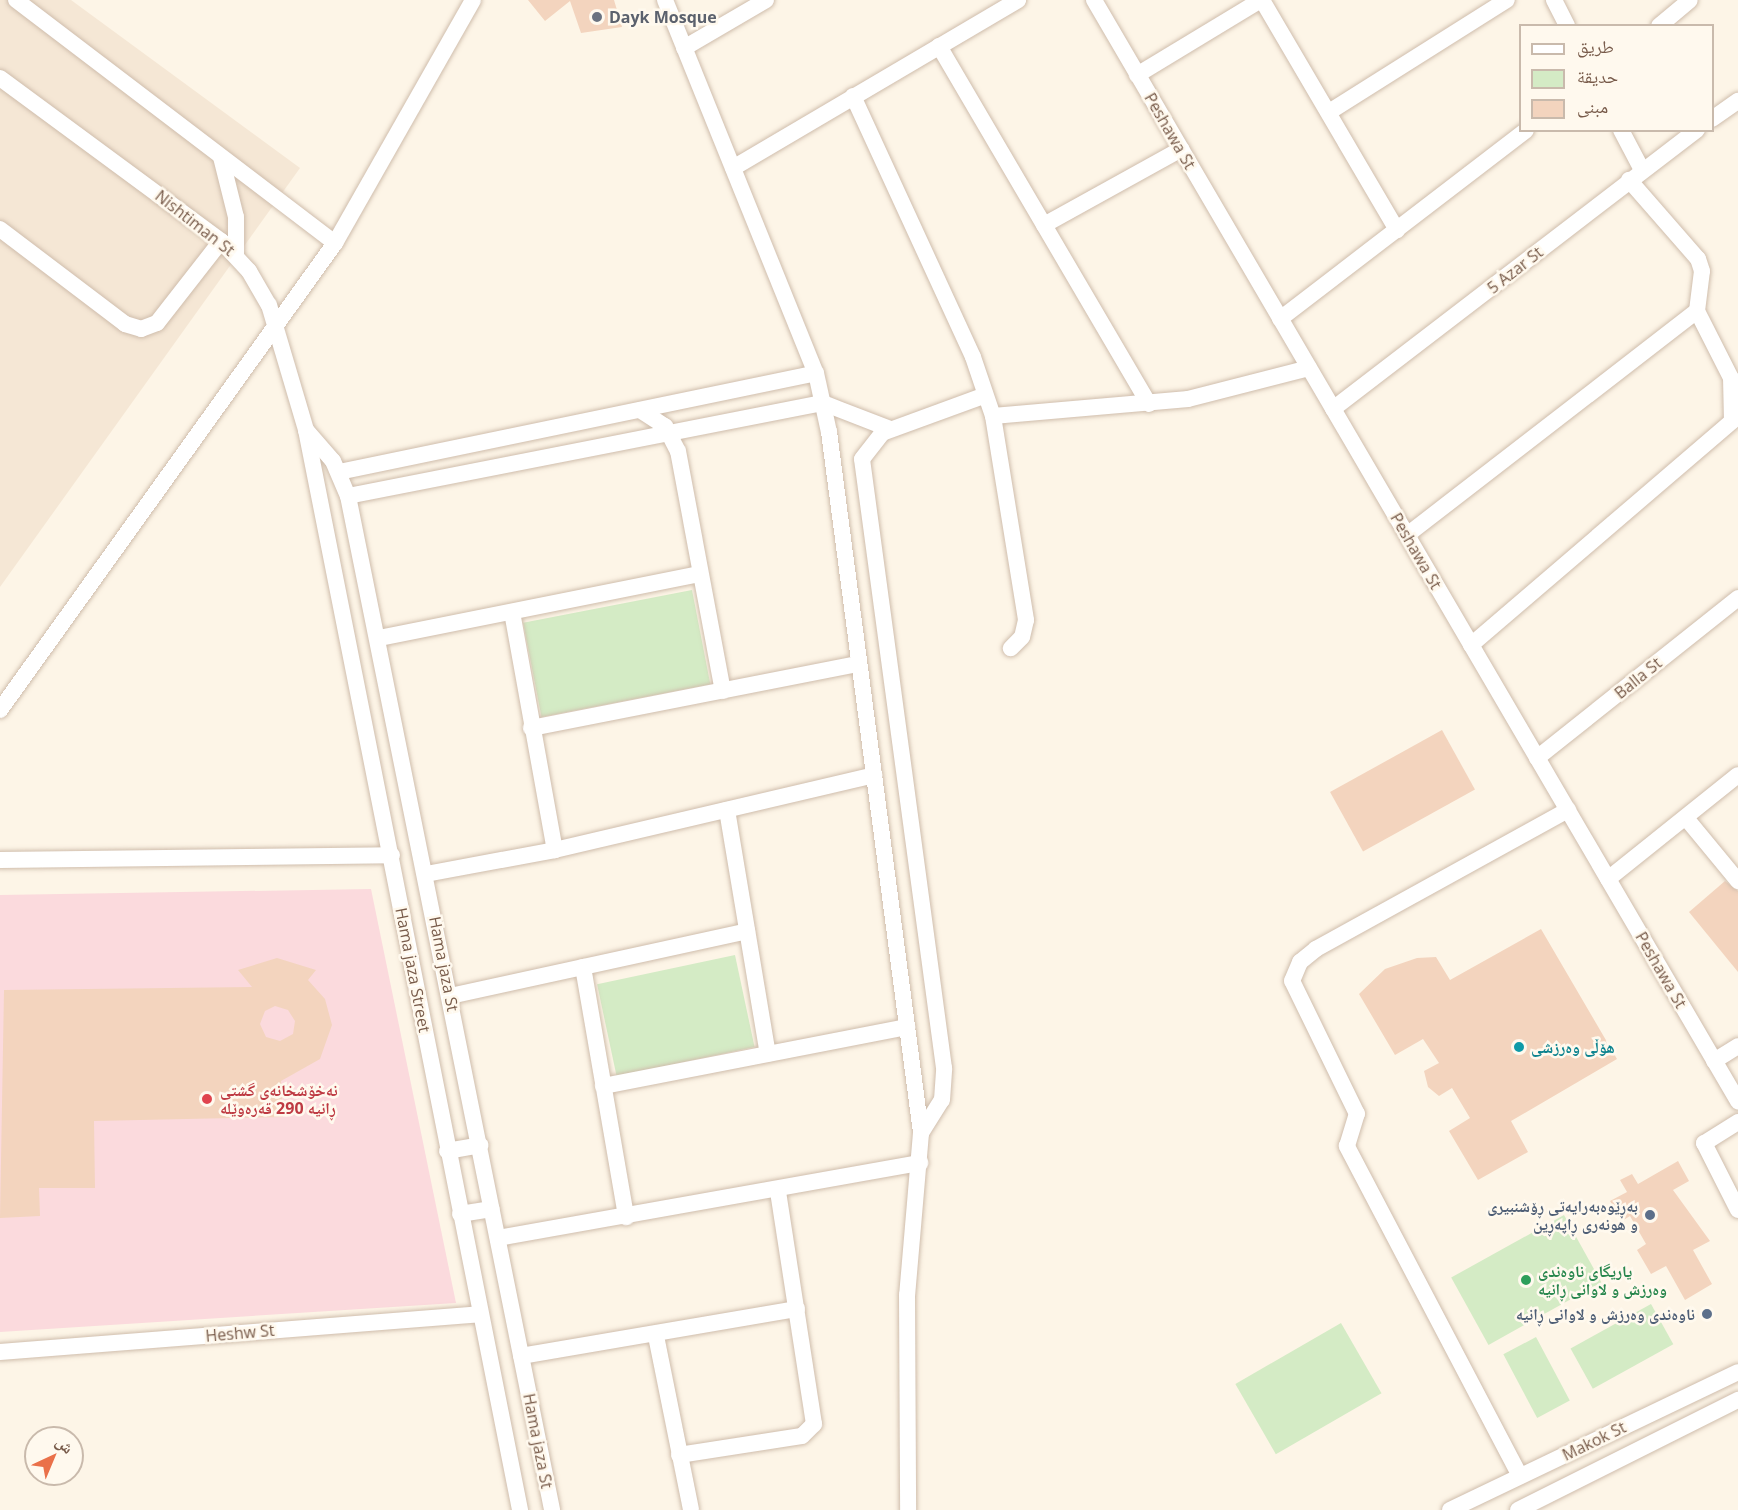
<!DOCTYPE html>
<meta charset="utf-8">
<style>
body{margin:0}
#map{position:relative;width:1738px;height:1510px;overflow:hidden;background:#fdf5e7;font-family:"Open Sans","Noto Naskh Arabic",sans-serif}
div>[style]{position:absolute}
.residential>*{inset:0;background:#f5e7d5}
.medical>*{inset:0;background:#fbdadd}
.green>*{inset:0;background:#d4ebc5;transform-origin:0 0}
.building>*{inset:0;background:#f3d4be;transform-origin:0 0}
.roads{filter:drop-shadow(0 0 2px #cfbdac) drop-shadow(0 0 2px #cfbdac)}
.minor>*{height:16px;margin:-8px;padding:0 8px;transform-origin:8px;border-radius:8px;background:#fff}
.dots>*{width:16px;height:16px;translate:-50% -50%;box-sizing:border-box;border:3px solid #fff9ee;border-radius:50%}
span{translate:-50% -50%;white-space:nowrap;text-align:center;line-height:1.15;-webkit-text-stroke:5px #fff9ee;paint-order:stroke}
.worship-label{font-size:16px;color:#5b616d;font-weight:700}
.left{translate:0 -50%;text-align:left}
.street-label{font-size:16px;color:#785b4a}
.culture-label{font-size:16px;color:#0d838f;font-weight:700}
.health-label{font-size:16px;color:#be3a42;font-weight:700}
.service-label{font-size:16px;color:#4e5e75;font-weight:700}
.right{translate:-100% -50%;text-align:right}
.leisure-label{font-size:16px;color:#27864d;font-weight:700}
.legend{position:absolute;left:1519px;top:24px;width:195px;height:108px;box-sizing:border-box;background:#fff9ee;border:2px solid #c9baac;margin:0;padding:8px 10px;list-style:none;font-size:18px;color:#785b4a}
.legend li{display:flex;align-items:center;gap:12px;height:30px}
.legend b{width:30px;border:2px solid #c9baac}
.north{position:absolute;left:24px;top:1426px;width:60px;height:60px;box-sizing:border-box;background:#fff9ee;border:2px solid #c9baac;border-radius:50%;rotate:44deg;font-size:16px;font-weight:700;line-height:24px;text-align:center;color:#785b4a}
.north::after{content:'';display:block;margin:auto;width:21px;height:27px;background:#ea714a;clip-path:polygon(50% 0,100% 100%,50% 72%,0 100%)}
</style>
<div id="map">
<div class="residential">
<div style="clip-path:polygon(0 0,71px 0,300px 168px,0 587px)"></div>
</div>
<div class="medical">
<div style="clip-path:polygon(371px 889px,456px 1303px,0 1332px,0 895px)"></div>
</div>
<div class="green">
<div style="left:692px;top:590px;width:96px;height:172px;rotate:79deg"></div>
<div style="left:735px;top:955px;width:94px;height:141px;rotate:78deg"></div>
<div style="left:1564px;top:1215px;width:77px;height:129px;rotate:61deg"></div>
<div style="left:1651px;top:1304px;width:46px;height:92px;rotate:61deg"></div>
<div style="left:1341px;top:1323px;width:81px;height:122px;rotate:60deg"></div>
<div style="left:1536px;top:1337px;width:72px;height:37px;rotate:62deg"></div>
</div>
<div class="building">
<div style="clip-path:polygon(528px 0,614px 0,622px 27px,581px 33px,570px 1px,545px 21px)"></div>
<div style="left:1442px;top:730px;width:68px;height:128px;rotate:61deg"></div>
<div style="clip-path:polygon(1725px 881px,1738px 891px,1738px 972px,1689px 912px)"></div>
<div style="clip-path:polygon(1541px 929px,1617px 1059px,1511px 1121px,1528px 1152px,1478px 1180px,1449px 1131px,1470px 1118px,1452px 1088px,1439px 1096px,1428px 1087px,1424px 1071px,1439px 1063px,1423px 1039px,1395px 1055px,1359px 994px,1385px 969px,1417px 958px,1436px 957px,1450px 980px)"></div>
<div style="clip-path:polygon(evenodd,277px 958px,316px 970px,308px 980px,325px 999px,332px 1025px,320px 1059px,281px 1081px,283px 1117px,94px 1121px,95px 1188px,39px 1188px,40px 1216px,0 1218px,4px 990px,252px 987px,238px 970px,277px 958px,275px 1006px,288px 1010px,295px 1021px,293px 1034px,280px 1041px,266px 1037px,260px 1024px,265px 1011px,275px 1006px)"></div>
<div style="clip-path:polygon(1678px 1161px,1689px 1181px,1673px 1190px,1710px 1241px,1693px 1250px,1712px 1284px,1685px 1300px,1666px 1266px,1651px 1274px,1637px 1250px,1646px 1244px,1630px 1216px,1622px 1221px,1610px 1201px,1627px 1192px,1620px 1180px,1632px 1174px,1638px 1184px)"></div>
</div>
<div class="roads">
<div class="minor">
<div style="left:16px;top:0;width:401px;rotate:37.3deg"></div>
<div style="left:665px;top:0;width:402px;rotate:68deg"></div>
<div style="left:816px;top:373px;width:60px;rotate:77.6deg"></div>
<div style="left:829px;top:432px;width:707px;rotate:82.52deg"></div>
<div style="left:921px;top:1133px;width:163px;rotate:94.9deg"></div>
<div style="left:907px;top:1295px;width:215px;rotate:89.7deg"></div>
<div style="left:1094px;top:0;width:1276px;rotate:59.68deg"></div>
<div style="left:1262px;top:0;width:267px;rotate:59.6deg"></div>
<div style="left:1554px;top:0;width:29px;rotate:63deg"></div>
<div style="left:1659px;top:26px;width:40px;rotate:-40deg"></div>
<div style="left:939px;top:46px;width:415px;rotate:59.6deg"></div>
<div style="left:684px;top:48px;width:95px;rotate:-30.3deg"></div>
<div style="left:1137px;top:75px;width:145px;rotate:-31.2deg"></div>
<div style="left:0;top:78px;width:275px;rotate:36.4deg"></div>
<div style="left:221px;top:241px;width:41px;rotate:47deg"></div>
<div style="left:249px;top:271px;width:39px;rotate:60deg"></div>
<div style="left:269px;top:305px;width:130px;rotate:73.5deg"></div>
<div style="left:306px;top:430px;width:1101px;rotate:78.79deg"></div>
<div style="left:853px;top:96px;width:287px;rotate:65.3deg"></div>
<div style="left:973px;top:357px;width:62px;rotate:71.3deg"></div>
<div style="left:993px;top:416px;width:207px;rotate:80.8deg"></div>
<div style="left:1026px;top:620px;width:17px;rotate:103deg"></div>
<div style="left:1022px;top:637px;width:16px;rotate:135deg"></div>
<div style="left:1329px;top:112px;width:210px;rotate:-32.2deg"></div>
<div style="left:1712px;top:119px;width:32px;rotate:-35deg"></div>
<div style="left:1621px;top:130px;width:45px;rotate:62.3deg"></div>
<div style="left:221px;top:157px;width:62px;rotate:76deg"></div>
<div style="left:236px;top:217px;width:38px;rotate:90deg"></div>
<div style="left:733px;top:168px;width:331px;rotate:-30.5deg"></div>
<div style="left:1044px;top:225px;width:157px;rotate:-29deg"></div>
<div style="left:0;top:229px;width:157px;rotate:37.2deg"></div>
<div style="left:125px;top:324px;width:17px;rotate:17deg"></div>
<div style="left:141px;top:329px;width:17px;rotate:-21deg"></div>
<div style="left:157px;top:323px;width:104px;rotate:-52deg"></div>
<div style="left:1280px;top:319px;width:310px;rotate:-37.5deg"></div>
<div style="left:1333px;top:409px;width:459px;rotate:-37.5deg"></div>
<div style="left:640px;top:410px;width:30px;rotate:33deg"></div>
<div style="left:665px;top:426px;width:28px;rotate:63deg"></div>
<div style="left:678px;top:451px;width:244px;rotate:79.4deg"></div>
<div style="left:993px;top:416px;width:196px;rotate:-5deg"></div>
<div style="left:1188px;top:399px;width:125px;rotate:-14.4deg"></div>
<div style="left:306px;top:430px;width:41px;rotate:48.9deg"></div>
<div style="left:333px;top:461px;width:38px;rotate:67deg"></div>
<div style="left:348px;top:496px;width:1034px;rotate:78.62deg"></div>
<div style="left:339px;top:472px;width:487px;rotate:-11.7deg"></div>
<div style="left:348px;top:496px;width:484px;rotate:-11.1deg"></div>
<div style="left:823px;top:403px;width:72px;rotate:21.2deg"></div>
<div style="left:1407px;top:535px;width:366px;rotate:-37.7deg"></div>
<div style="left:512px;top:612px;width:242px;rotate:79.8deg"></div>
<div style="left:379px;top:638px;width:327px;rotate:-11.3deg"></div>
<div style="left:1471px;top:645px;width:344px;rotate:-40.6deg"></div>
<div style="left:1732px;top:421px;width:43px;rotate:-91.3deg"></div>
<div style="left:1731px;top:378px;width:75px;rotate:-116.9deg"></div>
<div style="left:1697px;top:311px;width:40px;rotate:-82.9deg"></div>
<div style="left:1702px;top:271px;width:13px;rotate:-108deg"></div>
<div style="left:1698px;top:259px;width:105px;rotate:-131.1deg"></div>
<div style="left:0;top:710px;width:575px;rotate:-54.35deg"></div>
<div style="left:335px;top:243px;width:279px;rotate:-60.4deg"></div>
<div style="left:531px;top:728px;width:333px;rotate:-11.1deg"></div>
<div style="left:1537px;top:758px;width:257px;rotate:-38.5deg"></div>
<div style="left:727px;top:810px;width:247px;rotate:80.5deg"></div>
<div style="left:1686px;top:818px;width:82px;rotate:50.5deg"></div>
<div style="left:0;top:860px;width:392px;rotate:-0.7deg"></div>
<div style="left:426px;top:874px;width:131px;rotate:-10.5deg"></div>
<div style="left:555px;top:850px;width:328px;rotate:-13.2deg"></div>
<div style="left:1608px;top:879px;width:166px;rotate:-38.7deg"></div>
<div style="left:583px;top:967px;width:254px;rotate:80.2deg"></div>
<div style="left:450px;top:996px;width:304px;rotate:-12.3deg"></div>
<div style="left:1714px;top:1061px;width:28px;rotate:-32deg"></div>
<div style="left:603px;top:1086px;width:310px;rotate:-11deg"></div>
<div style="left:1738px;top:1122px;width:40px;rotate:148deg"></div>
<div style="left:1704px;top:1143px;width:75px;rotate:63.1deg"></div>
<div style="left:921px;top:1133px;width:39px;rotate:-58deg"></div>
<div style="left:942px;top:1100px;width:32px;rotate:-86deg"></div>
<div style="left:944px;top:1068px;width:614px;rotate:-97.67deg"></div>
<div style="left:862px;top:459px;width:33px;rotate:-52deg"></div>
<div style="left:882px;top:433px;width:108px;rotate:-20.1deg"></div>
<div style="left:447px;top:1151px;width:34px;rotate:-10deg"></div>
<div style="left:460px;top:1214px;width:32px;rotate:-9deg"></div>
<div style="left:498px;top:1238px;width:429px;rotate:-10.1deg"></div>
<div style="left:656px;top:1336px;width:177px;rotate:78.6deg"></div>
<div style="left:0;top:1352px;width:481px;rotate:-4.5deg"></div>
<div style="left:521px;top:1356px;width:280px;rotate:-9.7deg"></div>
<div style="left:679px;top:1455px;width:124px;rotate:-8.8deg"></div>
<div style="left:802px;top:1436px;width:17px;rotate:-45deg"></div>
<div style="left:814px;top:1424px;width:236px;rotate:-98.8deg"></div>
<div style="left:1520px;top:1476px;width:373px;rotate:-117.7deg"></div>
<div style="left:1347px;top:1146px;width:34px;rotate:-73deg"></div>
<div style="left:1357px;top:1114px;width:148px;rotate:-116deg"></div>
<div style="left:1292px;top:981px;width:21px;rotate:-67deg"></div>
<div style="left:1300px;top:962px;width:21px;rotate:-39deg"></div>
<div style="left:1316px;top:949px;width:288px;rotate:-28.9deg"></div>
<div style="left:1450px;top:1510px;width:319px;rotate:-25.6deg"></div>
<div style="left:1518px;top:1510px;width:246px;rotate:-26.6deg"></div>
</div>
</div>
<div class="dots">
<div style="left:597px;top:17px;background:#6b7280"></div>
<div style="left:1519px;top:1047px;background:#0f9aa8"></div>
<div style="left:207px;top:1099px;background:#e0444e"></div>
<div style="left:1650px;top:1215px;background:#5c6f8a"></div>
<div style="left:1526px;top:1280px;background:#2e9e5b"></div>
<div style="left:1707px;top:1314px;background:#5c6f8a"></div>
</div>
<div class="worship-label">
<span class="left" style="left:609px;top:17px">Dayk Mosque</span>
</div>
<div class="street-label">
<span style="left:1170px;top:131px;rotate:60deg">Peshawa St</span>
<span style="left:195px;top:223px;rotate:38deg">Nishtiman St</span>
<span style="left:1515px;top:270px;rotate:-38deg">5 Azar St</span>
<span style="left:1416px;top:551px;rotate:60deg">Peshawa St</span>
<span style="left:1638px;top:678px;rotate:-39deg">Balla St</span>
<span style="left:444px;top:964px;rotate:79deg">Hama jaza St</span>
<span style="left:413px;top:970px;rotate:79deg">Hama jaza Street</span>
<span style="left:1661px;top:970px;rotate:60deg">Peshawa St</span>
<span style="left:240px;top:1333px;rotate:-5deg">Heshw St</span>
<span style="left:538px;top:1441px;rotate:79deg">Hama jaza St</span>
<span style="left:1594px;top:1441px;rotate:-26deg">Makok St</span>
</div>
<div class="culture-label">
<span class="left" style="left:1531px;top:1047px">هۆڵی وەرزشی</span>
</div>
<div class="health-label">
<span class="left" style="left:220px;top:1099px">نەخۆشخانەی گشتی<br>ڕانیە 290 قەرەوێلە</span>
</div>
<div class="service-label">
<span class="right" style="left:1638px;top:1215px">بەڕێوەبەرایەتی ڕۆشنبیری<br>و هونەری ڕاپەڕین</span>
<span class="right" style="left:1695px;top:1314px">ناوەندی وەرزش و لاوانی ڕانیە</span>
</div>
<div class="leisure-label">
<span class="left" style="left:1538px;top:1280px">یاریگای ناوەندی<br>وەرزش و لاوانی ڕانیە</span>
</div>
<ul class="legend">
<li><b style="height:8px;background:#fff"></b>طريق</li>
<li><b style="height:16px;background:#d4ebc5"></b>حديقة</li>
<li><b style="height:16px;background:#f3d4be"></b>مبنى</li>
</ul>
<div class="north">ش</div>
</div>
